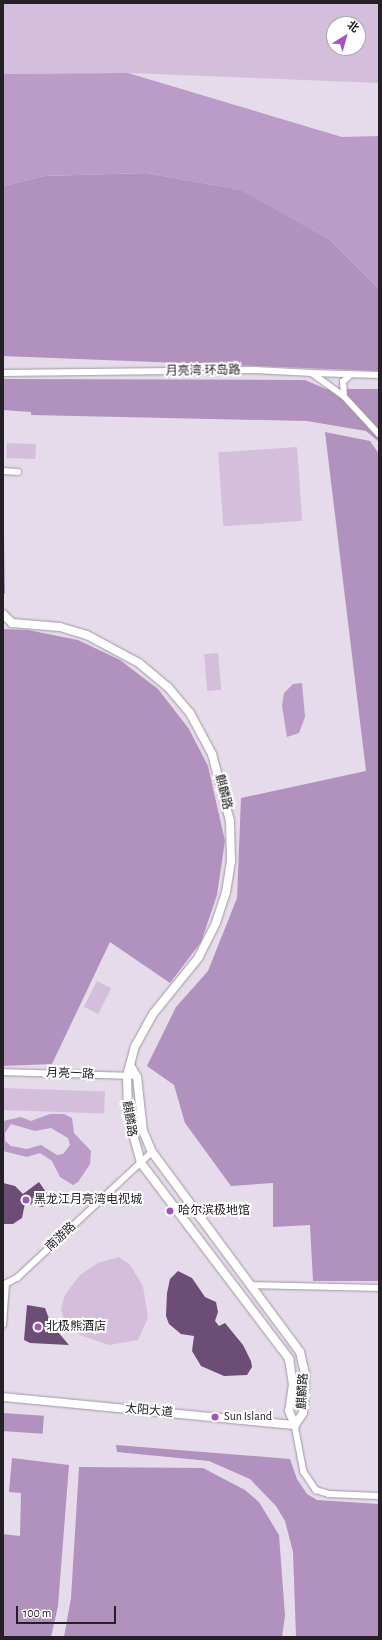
<!DOCTYPE html>
<meta charset="utf-8">
<style>
body{margin:0}
#map{position:relative;width:382px;height:1640px;overflow:hidden;background:#e6dbea;font-family:"Alegreya Sans","Noto Sans SC",sans-serif}
div>[style]{position:absolute}
.green>*{inset:0;background:#d4bedc;transform-origin:0 0}
.forest>*{inset:0;background:#b191bd;transform-origin:0 0}
.water>*{inset:0;background:#bb9bc8}
.building>*{inset:0;background:#6b4d76}
.roads{filter:drop-shadow(0 0 1px #a096a4) drop-shadow(0 0 1px #a096a4)}
.street>*{height:5.5px;margin:-2.75px;padding:0 2.75px;transform-origin:2.75px;border-radius:2.75px;background:#fff}
.secondary>*{height:8px;margin:-4px;padding:0 4px;transform-origin:4px;border-radius:4px;background:#fff}
.dots>*{width:11px;height:11px;translate:-50% -50%;box-sizing:border-box;border:2px solid #fff;border-radius:50%}
span{translate:-50% -50%;white-space:nowrap;text-align:center;line-height:1.15;-webkit-text-stroke:4px #fff;paint-order:stroke}
.street-label{font-size:12px;color:#242026}
.poi-label{font-size:12px;color:#242026}
.left{translate:0 -50%;text-align:left}
.frame{position:absolute;inset:0;border:4px solid #242026;pointer-events:none}
.north{position:absolute;left:326px;top:16px;width:40px;height:40px;box-sizing:border-box;background:#fff;border:1px solid #a7a6a8;border-radius:50%;rotate:37deg;font-size:11px;font-weight:700;line-height:16px;text-align:center;color:#242026}
.north::after{content:'';display:block;margin:auto;width:14px;height:18px;background:#a553c2;clip-path:polygon(50% 0,100% 100%,50% 72%,0 100%)}
.scale{position:absolute;left:16px;top:1606px;width:100px;height:18px;box-sizing:border-box;border:2px solid #242026;border-top:0;padding-left:5px;font-size:12px;line-height:14px;white-space:nowrap;color:#242026;-webkit-text-stroke:3px #fff;paint-order:stroke}
</style>
<div id="map">
<div class="green">
<div style="clip-path:polygon(evenodd,3px 3px,379px 3px,379px 83px,128px 73px,3px 74px,3px 3px,334px 24px,358px 24px,358px 48px,334px 48px,334px 24px)"></div>
<div style="left:7px;top:443px;width:29px;height:15px;rotate:2deg"></div>
<div style="left:297px;top:447px;width:74px;height:79px;rotate:86deg"></div>
<div style="left:218px;top:653px;width:37px;height:14px;rotate:85deg"></div>
<div style="left:97px;top:981px;width:16px;height:29px;rotate:27deg"></div>
<div style="left:3px;top:1088px;width:102px;height:22px;rotate:2deg"></div>
<div style="clip-path:polygon(119px 1257px,130px 1265px,143px 1286px,148px 1318px,138px 1340px,109px 1345px,80px 1335px,64px 1321px,61px 1309px,65px 1295px,80px 1275px,98px 1263px)"></div>
</div>
<div class="forest">
<div style="clip-path:polygon(146px 173px,241px 190px,329px 239px,379px 289px,379px 371px,3px 356px,3px 186px,44px 176px)"></div>
<div style="clip-path:polygon(3px 379px,305px 380px,326px 389px,379px 389px,379px 442px,366px 431px,307px 421px,31px 415px,31px 412px,3px 410px)"></div>
<div style="clip-path:polygon(325px 432px,370px 441px,379px 454px,379px 1281px,313px 1281px,310px 1225px,273px 1227px,273px 1183px,231px 1186px,185px 1123px,174px 1085px,147px 1066px,176px 1007px,208px 971px,237px 898px,241px 798px,366px 771px)"></div>
<div style="clip-path:polygon(3px 478px,5px 594px,3px 593px)"></div>
<div style="clip-path:polygon(3px 629px,28px 630px,78px 640px,120px 660px,158px 689px,189px 729px,208px 766px,225px 841px,217px 895px,201px 942px,170px 983px,110px 942px,52px 1064px,3px 1066px)"></div>
<div style="left:3px;top:1413px;width:41px;height:18px;rotate:4deg"></div>
<div style="clip-path:polygon(116px 1445px,290px 1459px,297px 1479px,307px 1494px,317px 1500px,379px 1504px,379px 1637px,296px 1637px,293px 1552px,285px 1521px,276px 1506px,250px 1479px,209px 1461px,117px 1452px)"></div>
<div style="clip-path:polygon(12px 1458px,69px 1465px,58px 1606px,51px 1637px,3px 1637px,3px 1534px,20px 1536px,21px 1493px,9px 1492px)"></div>
<div style="clip-path:polygon(79px 1467px,203px 1468px,245px 1490px,259px 1502px,279px 1535px,285px 1616px,282px 1637px,64px 1637px,71px 1598px)"></div>
</div>
<div class="water">
<div style="clip-path:polygon(128px 73px,342px 137px,379px 136px,379px 289px,329px 239px,240px 190px,146px 173px,44px 176px,3px 186px,3px 74px)"></div>
<div style="clip-path:polygon(302px 683px,305px 717px,299px 733px,287px 737px,282px 706px,284px 693px,293px 684px)"></div>
<div style="clip-path:polygon(evenodd,50px 1114px,64px 1114px,72px 1118px,74px 1133px,91px 1151px,90px 1164px,78px 1182px,73px 1185px,60px 1177px,52px 1161px,40px 1153px,27px 1157px,3px 1151px,3px 1121px,21px 1117px,31px 1121px,50px 1114px,11px 1124px,35px 1131px,51px 1128px,68px 1138px,70px 1145px,63px 1154px,57px 1155px,41px 1145px,27px 1149px,11px 1146px,5px 1141px,5px 1133px,11px 1124px)"></div>
</div>
<div class="building">
<div style="clip-path:polygon(39px 1182px,50px 1198px,48px 1205px,42px 1207px,25px 1203px,22px 1218px,13px 1224px,3px 1224px,3px 1183px,15px 1186px,23px 1194px)"></div>
<div style="clip-path:polygon(178px 1271px,192px 1278px,205px 1297px,216px 1302px,218px 1312px,215px 1321px,219px 1326px,225px 1323px,243px 1345px,251px 1361px,252px 1367px,247px 1375px,224px 1376px,201px 1366px,192px 1351px,194px 1336px,181px 1334px,169px 1324px,166px 1316px,167px 1293px,170px 1279px)"></div>
<div style="clip-path:polygon(27px 1305px,45px 1308px,51px 1324px,69px 1345px,30px 1343px,24px 1340px)"></div>
</div>
<div class="roads">
<div class="street">
<div style="left:3px;top:373px;width:252px;rotate:-0.7deg"></div>
<div style="left:255px;top:370px;width:57px;rotate:3deg"></div>
<div style="left:312px;top:373px;width:39px;rotate:36deg"></div>
<div style="left:344px;top:396px;width:52px;rotate:47.4deg"></div>
<div style="left:312px;top:373px;width:67px;rotate:1.7deg"></div>
<div style="left:344px;top:396px;width:14px;rotate:-94deg"></div>
<div style="left:343px;top:382px;width:11px;rotate:-45deg"></div>
<div style="left:3px;top:471px;width:15px;rotate:4deg"></div>
<div style="left:3px;top:1072px;width:128px;rotate:1.8deg"></div>
<div style="left:3px;top:1285px;width:16px;rotate:-27deg"></div>
<div style="left:17px;top:1278px;width:185px;rotate:-43deg"></div>
<div style="left:250px;top:1285px;width:129px;rotate:1.3deg"></div>
<div style="left:3px;top:1325px;width:41px;rotate:-85.8deg"></div>
<div style="left:295px;top:1425px;width:48px;rotate:79.2deg"></div>
<div style="left:304px;top:1472px;width:22px;rotate:56deg"></div>
<div style="left:316px;top:1490px;width:14px;rotate:17deg"></div>
<div style="left:329px;top:1494px;width:50px;rotate:2.3deg"></div>
</div>
<div class="secondary">
<div style="left:3px;top:614px;width:13px;rotate:45deg"></div>
<div style="left:12px;top:623px;width:48px;rotate:4.8deg"></div>
<div style="left:60px;top:627px;width:28px;rotate:17deg"></div>
<div style="left:87px;top:635px;width:59px;rotate:28.3deg"></div>
<div style="left:139px;top:663px;width:38px;rotate:40deg"></div>
<div style="left:168px;top:687px;width:34px;rotate:50deg"></div>
<div style="left:190px;top:713px;width:47px;rotate:61.8deg"></div>
<div style="left:212px;top:754px;width:69px;rotate:75deg"></div>
<div style="left:230px;top:821px;width:40px;rotate:88.6deg"></div>
<div style="left:231px;top:861px;width:31px;rotate:99deg"></div>
<div style="left:226px;top:892px;width:33px;rotate:108deg"></div>
<div style="left:216px;top:923px;width:38px;rotate:117deg"></div>
<div style="left:199px;top:957px;width:73px;rotate:128.9deg"></div>
<div style="left:153px;top:1014px;width:37px;rotate:119deg"></div>
<div style="left:135px;top:1046px;width:31px;rotate:105deg"></div>
<div style="left:127px;top:1076px;width:40px;rotate:88.6deg"></div>
<div style="left:128px;top:1116px;width:49px;rotate:74.5deg"></div>
<div style="left:141px;top:1163px;width:246px;rotate:52.9deg"></div>
<div style="left:289px;top:1359px;width:25px;rotate:81deg"></div>
<div style="left:293px;top:1384px;width:27px;rotate:98deg"></div>
<div style="left:289px;top:1411px;width:15px;rotate:67deg"></div>
<div style="left:130px;top:1065px;width:14px;rotate:60deg"></div>
<div style="left:137px;top:1077px;width:54px;rotate:83.7deg"></div>
<div style="left:143px;top:1131px;width:23px;rotate:67deg"></div>
<div style="left:152px;top:1152px;width:249px;rotate:53.5deg"></div>
<div style="left:300px;top:1352px;width:22px;rotate:77deg"></div>
<div style="left:305px;top:1373px;width:28px;rotate:92deg"></div>
<div style="left:304px;top:1401px;width:12px;rotate:95deg"></div>
<div style="left:303px;top:1413px;width:14px;rotate:124deg"></div>
<div style="left:3px;top:1397px;width:293px;rotate:5.5deg"></div>
</div>
</div>
<div class="dots">
<div style="left:26px;top:1200px;background:#a553c2"></div>
<div style="left:170px;top:1211px;background:#a553c2"></div>
<div style="left:38px;top:1327px;background:#a553c2"></div>
<div style="left:215px;top:1417px;background:#a553c2"></div>
</div>
<div class="street-label">
<span style="left:203px;top:371px;rotate:-1deg">月亮湾·环岛路</span>
<span style="left:223px;top:792px;rotate:76deg">麒麟路</span>
<span style="left:70px;top:1074px;rotate:2deg">月亮一路</span>
<span style="left:129px;top:1119px;rotate:81deg">麒麟路</span>
<span style="left:61px;top:1237px;rotate:-43deg">南游路</span>
<span style="left:303px;top:1391px;rotate:-87deg">麒麟路</span>
<span style="left:149px;top:1411px;rotate:5deg">太阳大道</span>
</div>
<div class="poi-label">
<span class="left" style="left:34px;top:1200px">黑龙江月亮湾电视城</span>
<span class="left" style="left:178px;top:1211px">哈尔滨极地馆</span>
<span class="left" style="left:46px;top:1327px">北极熊酒店</span>
<span class="left" style="left:224px;top:1417px">Sun Island</span>
</div>
<div class="frame"></div>
<div class="north">北</div>
<div class="scale">100 m</div>
</div>
